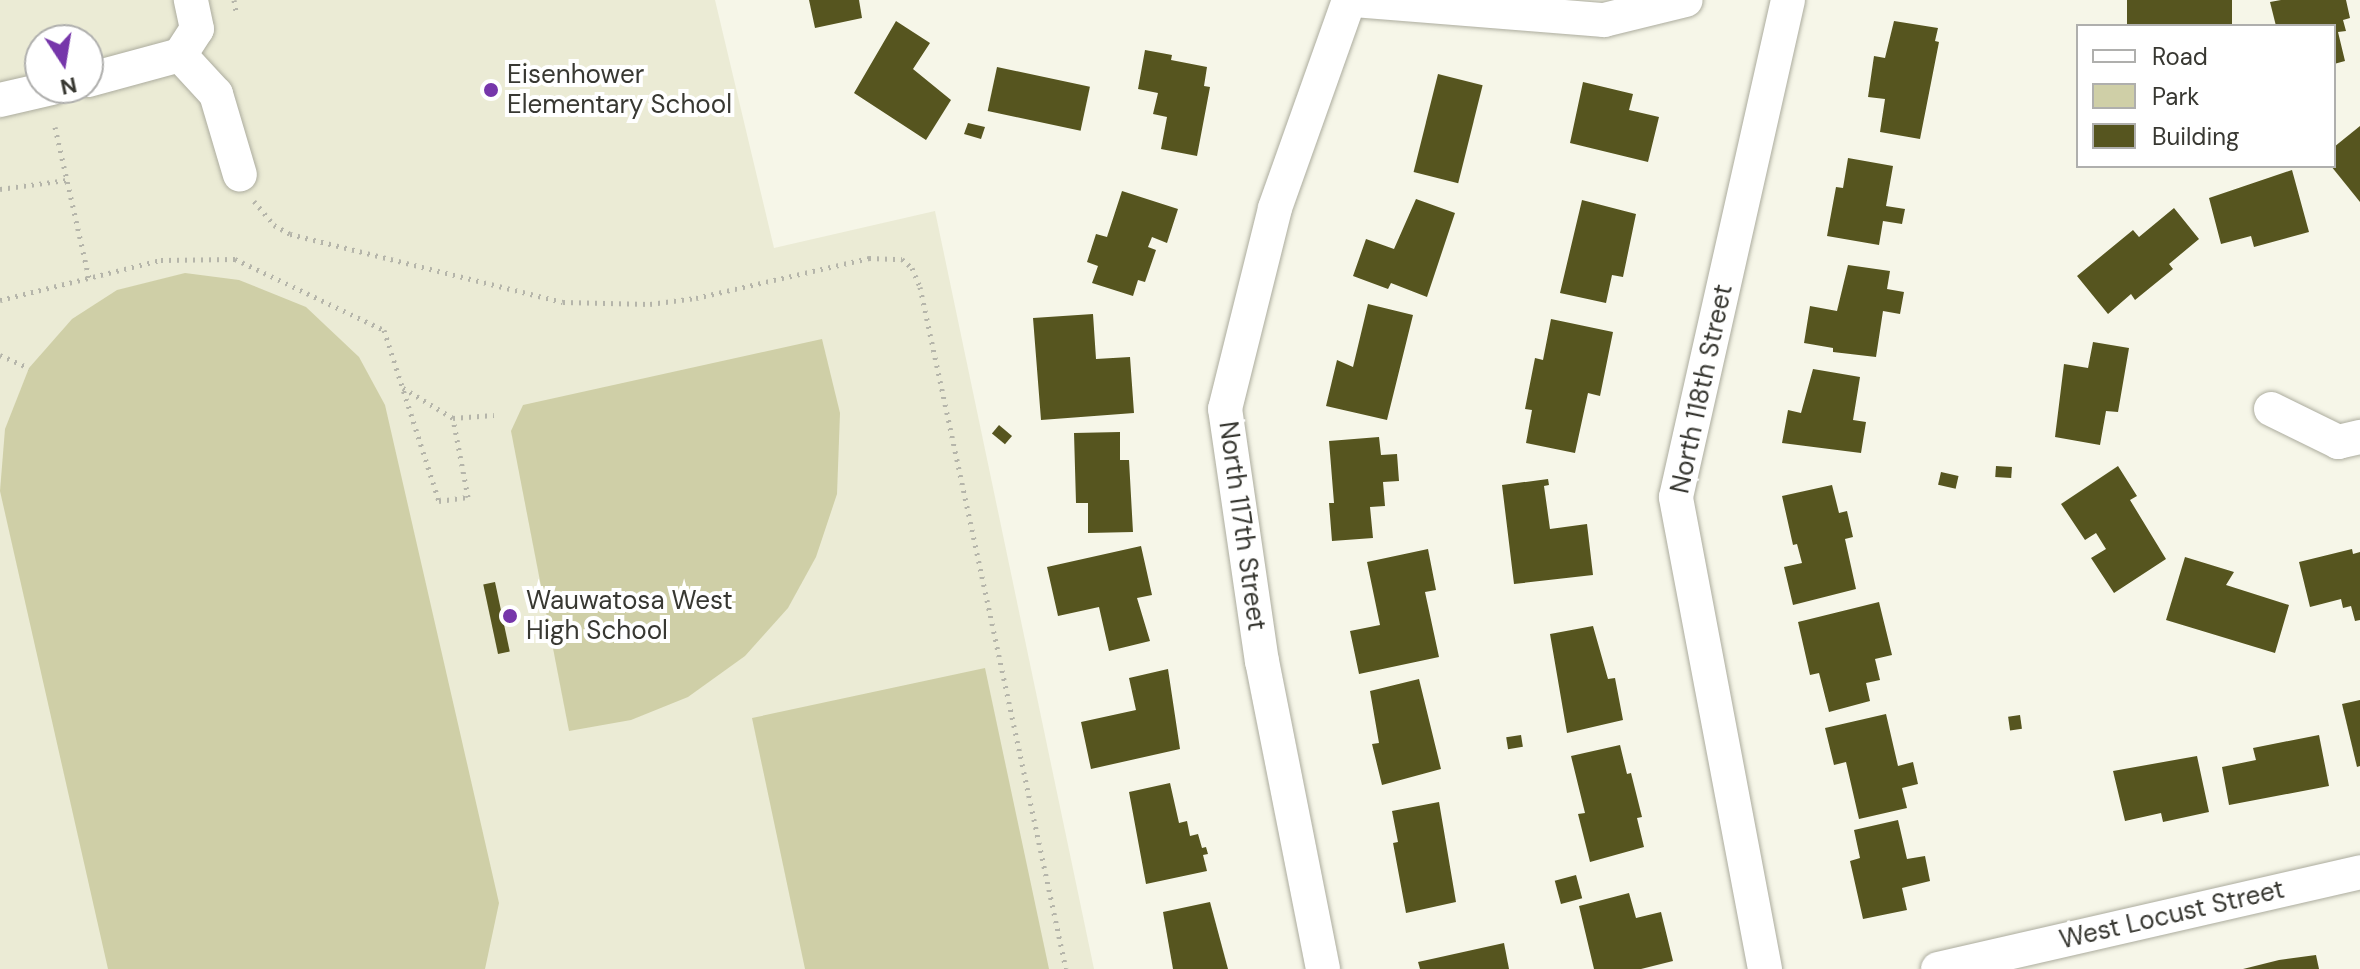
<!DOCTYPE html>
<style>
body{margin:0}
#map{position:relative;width:2360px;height:969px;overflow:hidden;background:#f6f6e8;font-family:"DM Sans",sans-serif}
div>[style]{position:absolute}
.built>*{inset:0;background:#ebebd5}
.green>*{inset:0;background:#cfcfa7}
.building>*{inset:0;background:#56551f;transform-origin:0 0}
.path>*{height:5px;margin-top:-2.5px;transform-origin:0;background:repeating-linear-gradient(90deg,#b5b5aa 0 2px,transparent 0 8px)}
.roads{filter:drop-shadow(0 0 2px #acac9e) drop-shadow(0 0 2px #acac9e)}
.minor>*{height:34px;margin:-17px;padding:0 17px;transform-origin:17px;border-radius:17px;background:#fff}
.dots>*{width:22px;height:22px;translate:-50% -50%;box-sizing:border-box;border:4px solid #fff;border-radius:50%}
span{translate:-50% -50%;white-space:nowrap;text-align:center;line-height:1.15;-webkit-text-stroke:8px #fff;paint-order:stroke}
.poi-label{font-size:26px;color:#383832}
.left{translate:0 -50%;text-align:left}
.street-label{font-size:26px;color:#383832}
.legend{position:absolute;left:2076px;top:24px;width:260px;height:144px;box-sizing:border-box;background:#fff;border:2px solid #afafad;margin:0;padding:10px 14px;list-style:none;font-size:24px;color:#383832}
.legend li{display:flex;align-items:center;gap:16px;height:40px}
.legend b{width:40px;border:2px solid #afafad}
.north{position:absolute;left:24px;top:24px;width:80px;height:80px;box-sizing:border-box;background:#fff;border:2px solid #afafad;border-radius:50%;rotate:168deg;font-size:22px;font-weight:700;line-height:32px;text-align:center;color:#383832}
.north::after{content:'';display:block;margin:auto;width:28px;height:36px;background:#7636aa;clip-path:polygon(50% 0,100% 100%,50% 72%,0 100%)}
</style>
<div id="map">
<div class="built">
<div style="clip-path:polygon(evenodd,0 0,715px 0,774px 248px,935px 211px,1094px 969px,0 969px,0 0,40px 40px,88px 40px,88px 88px,40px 88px,40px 40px)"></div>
</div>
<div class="green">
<div style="clip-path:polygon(185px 273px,239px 280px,306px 307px,359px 357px,385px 405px,499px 903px,485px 969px,108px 969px,0 491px,5px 429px,29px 368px,72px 319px,117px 290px)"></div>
<div style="clip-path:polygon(822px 339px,840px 413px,837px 494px,816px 557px,788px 608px,745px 656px,688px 697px,631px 720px,569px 731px,511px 431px,523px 405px)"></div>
<div style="clip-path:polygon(985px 668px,1049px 969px,805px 969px,752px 718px)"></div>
</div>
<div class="building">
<div style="clip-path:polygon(809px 0,859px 0,862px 18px,815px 28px)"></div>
<div style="left:2127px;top:0;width:105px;height:27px"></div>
<div style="clip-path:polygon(2281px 0,2346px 0,2350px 18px,2343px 20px,2346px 31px,2338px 32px,2345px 61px,2334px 64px,2334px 26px,2276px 26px,2270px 2px)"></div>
<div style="clip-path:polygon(896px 21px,930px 43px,913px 69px,951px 100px,926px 140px,854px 93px)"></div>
<div style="clip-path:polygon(1894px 21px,1938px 28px,1935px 41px,1939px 42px,1920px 139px,1880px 132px,1885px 99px,1868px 97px,1874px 56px,1885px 58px)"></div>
<div style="clip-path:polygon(1145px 50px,1172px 55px,1171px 60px,1207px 67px,1204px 86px,1210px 87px,1197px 156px,1161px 149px,1167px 117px,1153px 114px,1158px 93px,1138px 89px)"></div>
<div style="left:997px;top:67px;width:95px;height:45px;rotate:12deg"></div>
<div style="left:1438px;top:74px;width:46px;height:101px;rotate:14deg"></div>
<div style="clip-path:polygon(1583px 82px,1633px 94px,1629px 110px,1659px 117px,1648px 162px,1570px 143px)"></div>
<div style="clip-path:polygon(968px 123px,985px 127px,981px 139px,964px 134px)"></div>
<div style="clip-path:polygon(2360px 126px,2360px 202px,2331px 166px,2334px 147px)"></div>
<div style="clip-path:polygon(1848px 158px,1893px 166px,1886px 206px,1905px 209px,1902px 224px,1883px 221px,1879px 245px,1827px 236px,1836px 187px,1843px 188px)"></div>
<div style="clip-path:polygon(2292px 170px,2309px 232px,2254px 247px,2251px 236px,2221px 244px,2209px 198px)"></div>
<div style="clip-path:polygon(1122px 191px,1178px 209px,1167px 243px,1152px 237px,1148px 247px,1156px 250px,1145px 282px,1138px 280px,1133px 296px,1092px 283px,1098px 266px,1087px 262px,1096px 234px,1107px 237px)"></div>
<div style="clip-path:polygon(1416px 199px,1455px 213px,1427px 297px,1391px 283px,1388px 289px,1353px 276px,1366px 239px,1394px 249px)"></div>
<div style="clip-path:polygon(1582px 200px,1636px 214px,1623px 277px,1612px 275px,1606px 303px,1560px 293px)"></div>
<div style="clip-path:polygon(2174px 208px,2199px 239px,2169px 264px,2173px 269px,2135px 300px,2131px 294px,2108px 314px,2077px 276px,2133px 230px,2139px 237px)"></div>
<div style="clip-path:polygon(1848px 265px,1890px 271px,1887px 289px,1904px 292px,1900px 314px,1883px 311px,1876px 357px,1833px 352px,1833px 348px,1804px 343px,1810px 306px,1837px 311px)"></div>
<div style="clip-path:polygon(1368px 304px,1413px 315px,1387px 420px,1326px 406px,1337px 360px,1353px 367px)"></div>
<div style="clip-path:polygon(1093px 314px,1096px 359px,1130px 357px,1134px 413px,1041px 420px,1033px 318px)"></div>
<div style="clip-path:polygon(1551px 319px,1613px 332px,1600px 396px,1588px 393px,1575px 453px,1526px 443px,1532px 410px,1525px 409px,1535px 358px,1543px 360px)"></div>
<div style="clip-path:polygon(2093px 342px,2129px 348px,2118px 412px,2106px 411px,2100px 445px,2055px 437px,2064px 364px,2088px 368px)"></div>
<div style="clip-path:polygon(1813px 369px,1860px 377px,1853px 420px,1866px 422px,1861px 453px,1782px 443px,1788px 410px,1801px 413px)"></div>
<div style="left:999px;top:425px;width:17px;height:11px;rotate:40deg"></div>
<div style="clip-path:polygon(1120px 432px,1120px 460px,1129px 460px,1133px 532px,1088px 533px,1088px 503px,1076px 503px,1074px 433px)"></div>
<div style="clip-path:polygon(1379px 437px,1381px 455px,1397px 454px,1399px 481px,1383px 482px,1385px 506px,1370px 507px,1373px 538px,1332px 541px,1329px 503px,1334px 503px,1329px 441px)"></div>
<div style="left:1996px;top:466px;width:16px;height:11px;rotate:4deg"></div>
<div style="clip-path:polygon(2118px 466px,2137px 496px,2130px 500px,2166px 559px,2114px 593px,2091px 558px,2106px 549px,2096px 533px,2085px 540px,2061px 504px)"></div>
<div style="left:1941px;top:472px;width:18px;height:13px;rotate:13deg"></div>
<div style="clip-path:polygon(1548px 479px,1549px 485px,1544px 486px,1550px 529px,1587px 524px,1593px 575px,1514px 584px,1502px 485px)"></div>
<div style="clip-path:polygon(1832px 485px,1839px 513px,1847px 511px,1853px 537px,1845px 539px,1856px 589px,1793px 605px,1784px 567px,1802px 563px,1797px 544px,1793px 545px,1782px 496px)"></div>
<div style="clip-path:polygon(1141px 546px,1152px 595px,1137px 598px,1150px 641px,1109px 651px,1099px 607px,1058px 616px,1047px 567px)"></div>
<div style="clip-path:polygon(1428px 549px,1436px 590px,1425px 592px,1439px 657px,1359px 674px,1350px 631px,1380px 625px,1367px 562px)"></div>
<div style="clip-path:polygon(2352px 549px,2353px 554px,2360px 552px,2360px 620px,2355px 621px,2351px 606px,2343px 608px,2341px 599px,2310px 607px,2299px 562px)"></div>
<div style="clip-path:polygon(2185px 557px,2234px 572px,2226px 585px,2289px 605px,2275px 653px,2166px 620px)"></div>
<div style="left:495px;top:582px;width:71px;height:12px;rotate:78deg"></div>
<div style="clip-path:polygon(1879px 602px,1892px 655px,1875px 659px,1880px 680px,1866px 683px,1870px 701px,1829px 712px,1819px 673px,1810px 675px,1798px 622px)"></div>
<div style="clip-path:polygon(1593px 626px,1608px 679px,1615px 678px,1623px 720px,1567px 733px,1550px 634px)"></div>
<div style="clip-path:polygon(1168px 669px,1180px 749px,1091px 769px,1081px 722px,1136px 710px,1129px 678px)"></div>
<div style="clip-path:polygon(1419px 679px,1441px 769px,1382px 785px,1372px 744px,1379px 743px,1370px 691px)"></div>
<div style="clip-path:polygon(2360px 700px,2360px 766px,2357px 767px,2342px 704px)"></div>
<div style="clip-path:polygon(1886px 714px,1898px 766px,1913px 762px,1918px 784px,1902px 788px,1907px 808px,1859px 819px,1846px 762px,1834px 765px,1825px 728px)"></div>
<div style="left:2020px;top:715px;width:14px;height:12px;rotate:82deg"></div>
<div style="left:1521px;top:735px;width:12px;height:15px;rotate:81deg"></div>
<div style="clip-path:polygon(2319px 735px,2329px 786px,2229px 805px,2222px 767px,2256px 760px,2253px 748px)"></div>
<div style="clip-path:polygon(1620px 745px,1627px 774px,1631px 773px,1642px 817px,1637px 818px,1644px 847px,1590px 862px,1578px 814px,1585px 813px,1571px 756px)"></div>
<div style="clip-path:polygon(2197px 756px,2209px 812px,2163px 822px,2161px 813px,2125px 821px,2113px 771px)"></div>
<div style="clip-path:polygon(1170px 783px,1179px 823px,1187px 821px,1190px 836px,1198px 834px,1202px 848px,1206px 847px,1208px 854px,1203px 855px,1207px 871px,1146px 884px,1129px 792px)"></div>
<div style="clip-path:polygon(1439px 802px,1456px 902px,1406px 913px,1393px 843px,1398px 842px,1392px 811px)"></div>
<div style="clip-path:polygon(1898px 820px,1907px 859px,1925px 856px,1930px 881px,1902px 888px,1907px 910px,1863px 919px,1850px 861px,1860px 858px,1854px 830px)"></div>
<div style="left:1576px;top:875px;width:24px;height:22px;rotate:75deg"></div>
<div style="clip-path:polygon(1629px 893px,1636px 918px,1661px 912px,1673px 961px,1641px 969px,1594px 969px,1579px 906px)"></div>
<div style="clip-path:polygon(1210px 902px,1228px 969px,1173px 969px,1163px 912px)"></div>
<div style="clip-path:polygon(1504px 943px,1509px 969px,1420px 969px,1418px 962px)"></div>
<div style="clip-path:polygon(2316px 955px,2319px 969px,2243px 969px,2279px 960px)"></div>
</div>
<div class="path">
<div style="left:234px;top:0;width:11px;rotate:80deg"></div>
<div style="left:55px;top:127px;width:155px;rotate:77.3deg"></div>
<div style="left:0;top:189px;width:68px;rotate:-7.7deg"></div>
<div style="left:254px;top:201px;width:31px;rotate:50deg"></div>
<div style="left:274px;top:225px;width:18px;rotate:29deg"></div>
<div style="left:290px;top:234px;width:281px;rotate:14deg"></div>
<div style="left:563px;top:302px;width:87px;rotate:1.3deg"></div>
<div style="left:650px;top:304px;width:46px;rotate:-7.4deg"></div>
<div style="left:696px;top:298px;width:178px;rotate:-13deg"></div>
<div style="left:869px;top:258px;width:33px;rotate:2deg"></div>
<div style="left:902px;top:259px;width:13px;rotate:42deg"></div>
<div style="left:912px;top:268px;width:21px;rotate:67deg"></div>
<div style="left:920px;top:287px;width:697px;rotate:77.92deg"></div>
<div style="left:0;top:300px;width:166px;rotate:-14deg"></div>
<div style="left:161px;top:260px;width:74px;rotate:-0.8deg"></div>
<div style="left:235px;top:259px;width:165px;rotate:25.5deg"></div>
<div style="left:384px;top:330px;width:180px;rotate:72.2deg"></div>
<div style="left:439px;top:501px;width:29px;rotate:-8deg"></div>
<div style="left:468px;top:497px;width:80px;rotate:-100.8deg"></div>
<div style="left:0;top:355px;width:32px;rotate:24deg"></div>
<div style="left:403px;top:388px;width:58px;rotate:31deg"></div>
<div style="left:453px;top:418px;width:41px;rotate:-4.2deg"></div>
</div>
<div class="roads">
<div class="minor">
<div style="left:1354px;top:0;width:251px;rotate:4.6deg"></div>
<div style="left:1604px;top:20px;width:84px;rotate:-13.7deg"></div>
<div style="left:180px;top:55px;width:53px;rotate:47.3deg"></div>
<div style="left:216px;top:94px;width:84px;rotate:73.5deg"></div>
<div style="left:88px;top:80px;width:95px;rotate:-15.2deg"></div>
<div style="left:180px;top:55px;width:31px;rotate:-57deg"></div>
<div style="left:197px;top:29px;width:30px;rotate:-102deg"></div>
<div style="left:0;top:100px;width:53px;rotate:-13deg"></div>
<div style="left:2271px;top:409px;width:75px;rotate:26.2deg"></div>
<div style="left:2338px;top:442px;width:23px;rotate:-13deg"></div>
<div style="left:1323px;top:969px;width:313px;rotate:-101.2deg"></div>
<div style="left:1262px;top:662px;width:256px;rotate:-98.3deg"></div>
<div style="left:1225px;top:409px;width:207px;rotate:-76deg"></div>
<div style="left:1275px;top:208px;width:221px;rotate:-70.4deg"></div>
<div style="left:1765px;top:969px;width:480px;rotate:-100.7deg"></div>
<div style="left:1676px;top:497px;width:509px;rotate:-77.3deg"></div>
<div style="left:1938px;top:969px;width:433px;rotate:-12.9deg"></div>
</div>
</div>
<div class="dots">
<div style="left:491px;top:90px;background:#7636aa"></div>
<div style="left:510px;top:616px;background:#7636aa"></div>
</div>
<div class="poi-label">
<span class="left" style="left:507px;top:90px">Eisenhower<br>Elementary School</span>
<span class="left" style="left:526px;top:616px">Wauwatosa West<br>High School</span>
</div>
<div class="street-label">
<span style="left:1702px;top:389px;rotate:-78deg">North 118th Street</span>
<span style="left:1242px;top:526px;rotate:82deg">North 117th Street</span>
<span style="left:2172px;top:915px;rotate:-13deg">West Locust Street</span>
</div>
<ul class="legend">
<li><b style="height:10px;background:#fff"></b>Road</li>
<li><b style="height:22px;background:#cfcfa7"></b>Park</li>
<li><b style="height:22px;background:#56551f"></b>Building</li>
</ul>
<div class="north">N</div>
</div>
